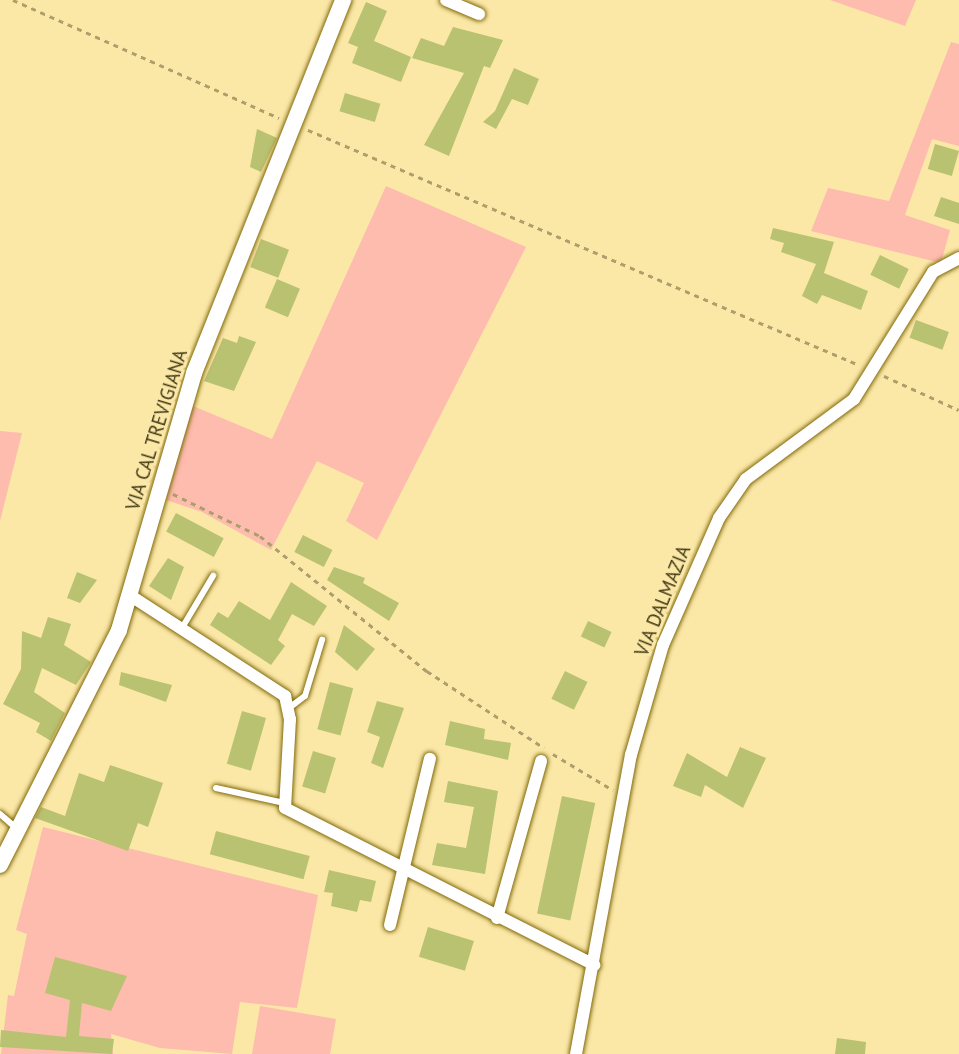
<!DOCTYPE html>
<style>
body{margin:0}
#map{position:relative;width:959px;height:1054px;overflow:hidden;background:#fbe8a7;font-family:"PT Sans",sans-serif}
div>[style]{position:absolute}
.green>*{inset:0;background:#fdbcad}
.building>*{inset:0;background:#b9c271;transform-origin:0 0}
.path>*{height:2.5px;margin-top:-1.25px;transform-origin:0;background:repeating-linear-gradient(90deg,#ad9e6a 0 5px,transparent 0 10px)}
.roads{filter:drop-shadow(0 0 2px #806909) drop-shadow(0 0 2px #806909)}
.service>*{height:6px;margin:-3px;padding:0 3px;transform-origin:3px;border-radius:3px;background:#fff}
.minor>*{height:12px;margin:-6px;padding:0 6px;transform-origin:6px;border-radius:6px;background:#fff}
.tertiary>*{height:16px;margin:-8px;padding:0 8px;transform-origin:8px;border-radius:8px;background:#fff}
span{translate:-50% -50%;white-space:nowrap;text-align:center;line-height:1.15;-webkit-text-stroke:6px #fbe8a7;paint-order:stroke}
.street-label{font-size:19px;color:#413815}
</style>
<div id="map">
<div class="green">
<div style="clip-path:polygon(830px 0,916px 0,905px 26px)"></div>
<div style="clip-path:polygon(951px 42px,959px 44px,959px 146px,932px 139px,905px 215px,950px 230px,941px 263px,811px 231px,828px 188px,889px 201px)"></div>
<div style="clip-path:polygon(386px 186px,526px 247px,377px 540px,346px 521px,364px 483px,317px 461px,271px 550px,202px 512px,166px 500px,193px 406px,272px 439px)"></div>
<div style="clip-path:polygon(0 431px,22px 433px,0 521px)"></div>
<div style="clip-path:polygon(43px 827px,318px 895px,297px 1008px,240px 1002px,232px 1054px,160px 1048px,111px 1034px,113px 1054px,1px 1054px,8px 995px,14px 996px,27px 934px,16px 930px)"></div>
<div style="clip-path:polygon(260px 1006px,336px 1019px,330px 1054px,252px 1054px)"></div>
</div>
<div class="building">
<div style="clip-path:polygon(366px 2px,387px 11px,374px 41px,411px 57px,401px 82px,352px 63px,358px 47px,348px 43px)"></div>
<div style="clip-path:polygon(453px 27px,503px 40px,490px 68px,484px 66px,449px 156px,424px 145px,464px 73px,412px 58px,421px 38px,444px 46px)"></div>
<div style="clip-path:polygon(514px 68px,539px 79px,528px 105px,512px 99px,496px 129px,483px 122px,495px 111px)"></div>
<div style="left:345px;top:93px;width:37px;height:19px;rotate:17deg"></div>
<div style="clip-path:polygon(257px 129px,277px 138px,261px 172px,250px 167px)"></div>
<div style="left:935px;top:144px;width:25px;height:26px;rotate:16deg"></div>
<div style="clip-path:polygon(941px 197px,959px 203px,959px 224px,934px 216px)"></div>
<div style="clip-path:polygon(773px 228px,834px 242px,824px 273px,868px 291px,861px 310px,822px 295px,817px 304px,802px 296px,816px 264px,781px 252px,784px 243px,770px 239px)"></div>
<div style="left:261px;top:239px;width:30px;height:30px;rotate:21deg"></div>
<div style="left:880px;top:255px;width:32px;height:22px;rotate:26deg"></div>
<div style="left:277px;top:279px;width:25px;height:31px;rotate:23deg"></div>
<div style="left:916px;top:320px;width:35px;height:19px;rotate:20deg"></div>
<div style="clip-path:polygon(239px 336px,256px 342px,234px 391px,204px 381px,223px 338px,237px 343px)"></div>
<div style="left:176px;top:513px;width:54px;height:21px;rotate:28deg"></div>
<div style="left:303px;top:535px;width:33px;height:19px;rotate:27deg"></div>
<div style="clip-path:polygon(168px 558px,184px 567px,171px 600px,149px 586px)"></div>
<div style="clip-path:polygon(334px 567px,365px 578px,363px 583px,399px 603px,389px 621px,327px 580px)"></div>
<div style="clip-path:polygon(77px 572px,97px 580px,80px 603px,67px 598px)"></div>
<div style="clip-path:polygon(291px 582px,327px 606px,314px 626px,292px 614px,278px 640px,285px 646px,271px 665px,210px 625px,218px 612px,228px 618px,239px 601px,270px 620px)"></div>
<div style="clip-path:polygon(48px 617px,71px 624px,64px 645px,91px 662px,76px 685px,42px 668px,34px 692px,65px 713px,51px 741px,36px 732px,40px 723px,3px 704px,21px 669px,22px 631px,41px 638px)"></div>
<div style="left:588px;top:621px;width:26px;height:17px;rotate:25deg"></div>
<div style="clip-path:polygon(344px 625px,375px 649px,357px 671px,335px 652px)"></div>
<div style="left:565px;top:671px;width:25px;height:31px;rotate:26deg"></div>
<div style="clip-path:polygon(121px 672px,172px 685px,166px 702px,119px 685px)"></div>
<div style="left:330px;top:682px;width:24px;height:49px;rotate:15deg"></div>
<div style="clip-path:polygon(377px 701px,404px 708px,383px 768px,371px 763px,380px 737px,367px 732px)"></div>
<div style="left:242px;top:711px;width:25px;height:55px;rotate:16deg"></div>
<div style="clip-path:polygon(450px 721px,485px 729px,484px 739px,511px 743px,508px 760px,445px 745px)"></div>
<div style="clip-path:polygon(740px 747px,766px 758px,743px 808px,705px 785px,701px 797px,673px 786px,687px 753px,727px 777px)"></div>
<div style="left:313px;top:751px;width:24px;height:37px;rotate:17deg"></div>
<div style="clip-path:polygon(110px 765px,163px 783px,148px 827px,138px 823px,128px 851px,35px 818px,41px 807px,65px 816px,79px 773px,104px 782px)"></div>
<div style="clip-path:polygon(448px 781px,498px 791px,485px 874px,432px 865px,437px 843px,466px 848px,474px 807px,444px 802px)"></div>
<div style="left:562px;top:796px;width:34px;height:120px;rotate:12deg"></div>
<div style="left:216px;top:831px;width:97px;height:24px;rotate:15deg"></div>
<div style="clip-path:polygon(329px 870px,376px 881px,371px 902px,360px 900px,357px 912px,331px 906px,333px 893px,324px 892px)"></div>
<div style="left:428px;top:927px;width:48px;height:31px;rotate:17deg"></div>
<div style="clip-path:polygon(55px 957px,127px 976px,111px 1011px,82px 1003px,79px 1036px,114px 1039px,112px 1054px,0 1047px,1px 1030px,66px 1037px,70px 1000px,45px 993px)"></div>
<div style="clip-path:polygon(837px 1038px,866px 1042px,865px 1054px,835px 1054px)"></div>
</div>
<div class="path">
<div style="left:13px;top:0;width:291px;rotate:23.9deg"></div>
<div style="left:308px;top:130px;width:599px;rotate:23.1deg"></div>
<div style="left:884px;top:376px;width:82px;rotate:24.4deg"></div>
<div style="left:173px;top:494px;width:97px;rotate:25.8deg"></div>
<div style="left:260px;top:536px;width:215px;rotate:39deg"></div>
<div style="left:427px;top:671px;width:140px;rotate:33.3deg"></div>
<div style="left:553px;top:754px;width:70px;rotate:31deg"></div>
</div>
<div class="roads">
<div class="service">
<div style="left:182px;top:628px;width:61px;rotate:-59.2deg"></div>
<div style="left:289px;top:708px;width:20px;rotate:-37deg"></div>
<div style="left:305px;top:696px;width:59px;rotate:-73.1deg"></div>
<div style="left:216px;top:788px;width:70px;rotate:12.4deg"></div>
<div style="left:0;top:814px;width:20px;rotate:41deg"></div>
</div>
<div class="minor">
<div style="left:446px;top:0;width:36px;rotate:23deg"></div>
<div style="left:131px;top:596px;width:184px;rotate:33deg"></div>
<div style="left:285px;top:696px;width:24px;rotate:78deg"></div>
<div style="left:290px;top:719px;width:89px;rotate:93.2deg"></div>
<div style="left:285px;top:808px;width:347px;rotate:26.9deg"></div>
<div style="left:497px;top:918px;width:163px;rotate:-74.3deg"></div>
<div style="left:390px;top:925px;width:171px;rotate:-76.5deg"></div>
<div style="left:576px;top:1054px;width:304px;rotate:-79.6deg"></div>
<div style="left:631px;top:755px;width:115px;rotate:-73.8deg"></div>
<div style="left:663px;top:645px;width:139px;rotate:-66.2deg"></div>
<div style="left:719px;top:518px;width:47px;rotate:-55.3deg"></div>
<div style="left:746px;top:479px;width:134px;rotate:-36.5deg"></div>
<div style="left:854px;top:399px;width:150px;rotate:-58.1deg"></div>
<div style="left:933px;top:272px;width:30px;rotate:-28deg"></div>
</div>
<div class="tertiary">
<div style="left:0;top:865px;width:263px;rotate:-63.1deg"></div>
<div style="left:119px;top:630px;width:268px;rotate:-73.7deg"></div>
<div style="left:194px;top:373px;width:402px;rotate:-68.2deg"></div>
</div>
</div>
<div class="street-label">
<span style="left:157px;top:430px;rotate:-73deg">VIA CAL TREVIGIANA</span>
<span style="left:663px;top:601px;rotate:-68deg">VIA DALMAZIA</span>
</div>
</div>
